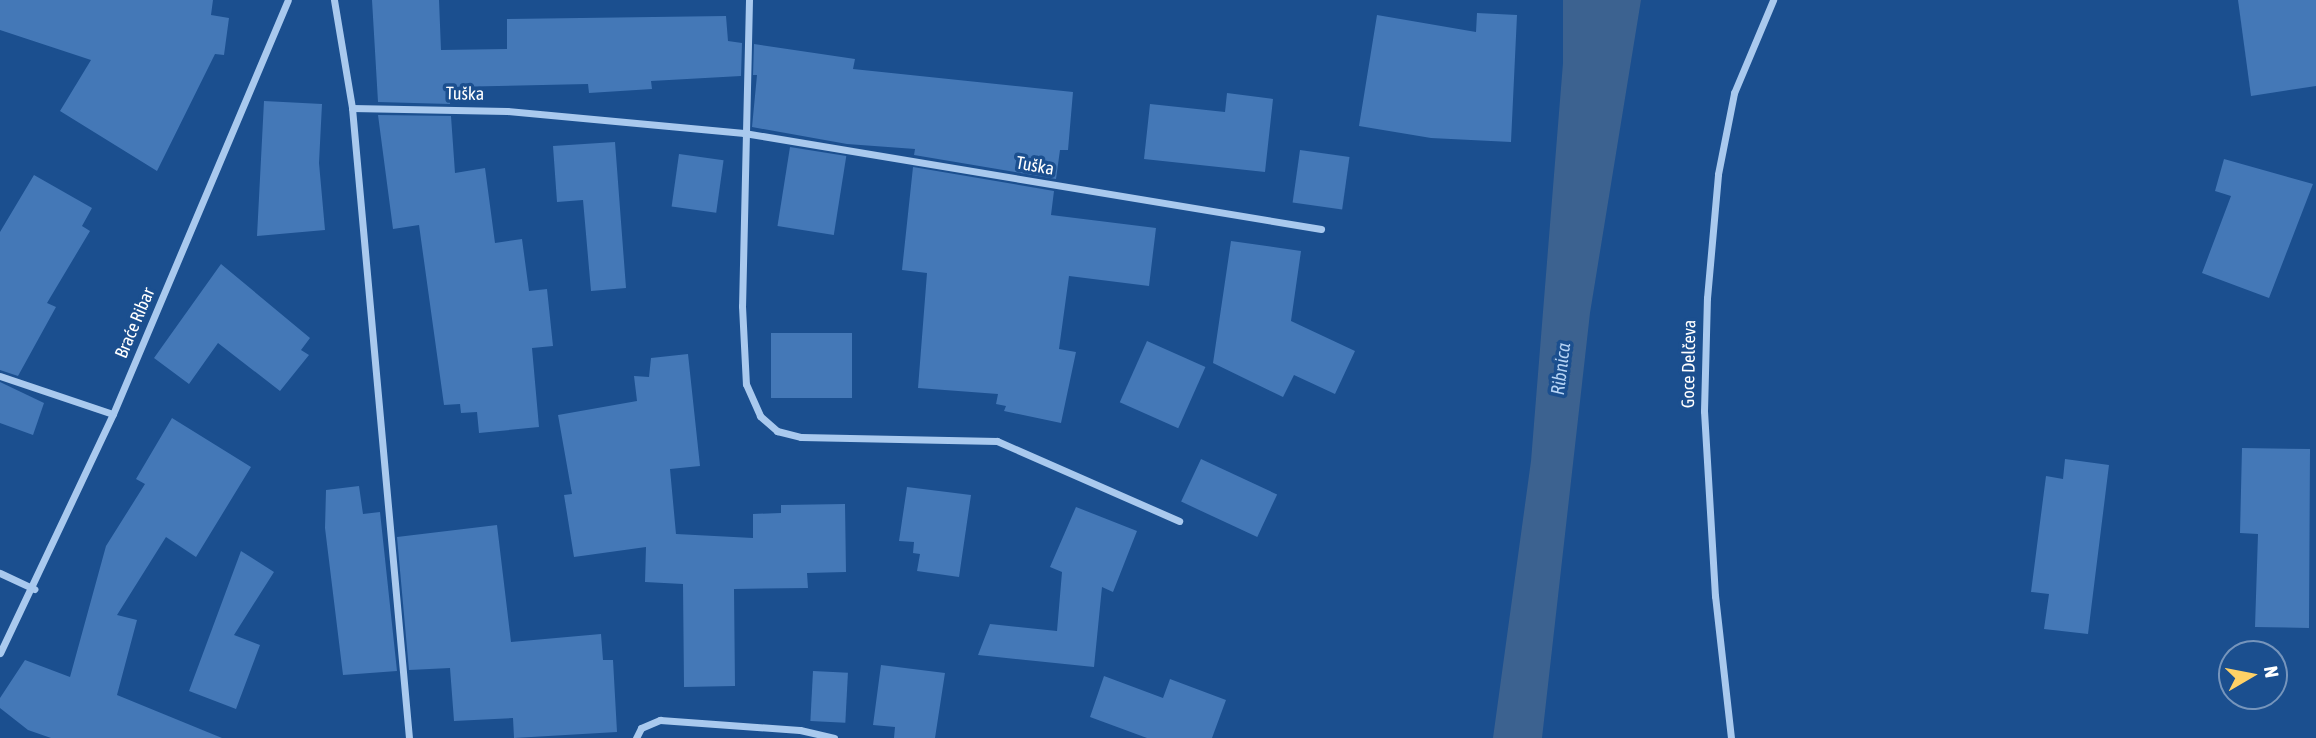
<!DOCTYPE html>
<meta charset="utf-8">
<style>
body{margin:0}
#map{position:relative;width:2316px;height:738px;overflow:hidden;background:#1b4f8f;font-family:"Asap Condensed",sans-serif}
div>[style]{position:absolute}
.water>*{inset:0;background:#3c6290}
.building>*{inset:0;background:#4478b7;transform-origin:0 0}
.minor>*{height:7px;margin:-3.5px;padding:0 3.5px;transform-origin:3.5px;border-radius:3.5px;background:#a9c9ee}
span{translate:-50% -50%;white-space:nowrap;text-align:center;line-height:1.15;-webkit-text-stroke:7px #1b4f8f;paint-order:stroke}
.street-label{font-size:18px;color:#fff}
.water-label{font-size:19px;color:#b5d3f5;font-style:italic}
.north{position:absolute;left:2218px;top:640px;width:70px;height:70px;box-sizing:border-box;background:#1b4f8f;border:2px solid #7695bc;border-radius:50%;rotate:80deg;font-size:19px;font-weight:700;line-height:28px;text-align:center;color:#fff}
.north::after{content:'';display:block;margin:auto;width:24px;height:32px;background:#ffd166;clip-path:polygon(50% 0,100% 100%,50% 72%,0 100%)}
</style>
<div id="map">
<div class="water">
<div style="clip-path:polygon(1563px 0,1641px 0,1590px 313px,1542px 738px,1493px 738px,1531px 461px,1563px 63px)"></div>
</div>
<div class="building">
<div style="clip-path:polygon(0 0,213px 0,211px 15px,229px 18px,224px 55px,215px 54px,157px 171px,60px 111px,91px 60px,0 30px)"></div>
<div style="clip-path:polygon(372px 0,439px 0,441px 50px,507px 49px,507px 19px,726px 16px,728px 41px,742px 43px,741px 76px,651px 81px,652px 89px,589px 93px,588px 84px,449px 87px,450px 104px,378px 102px)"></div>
<div style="clip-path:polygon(2238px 0,2316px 0,2316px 86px,2251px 96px)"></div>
<div style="clip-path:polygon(1477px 13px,1517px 15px,1511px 142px,1431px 138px,1359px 126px,1377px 15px,1476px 32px)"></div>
<div style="clip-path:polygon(754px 44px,855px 59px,853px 69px,1073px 92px,1068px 150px,1060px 150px,1056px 179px,914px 155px,915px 149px,847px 144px,752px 127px,757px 75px,753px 75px)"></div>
<div style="clip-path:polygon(1227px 93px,1273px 99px,1265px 172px,1144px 159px,1150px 104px,1225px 112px)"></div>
<div style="clip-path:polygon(264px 101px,322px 104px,319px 163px,325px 230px,257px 236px)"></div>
<div style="clip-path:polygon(378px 115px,451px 116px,455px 173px,485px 168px,495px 243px,522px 239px,529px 291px,547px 289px,553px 346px,532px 348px,539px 427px,479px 433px,477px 412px,461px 413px,460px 404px,444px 405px,419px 225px,393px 229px)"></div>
<div style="clip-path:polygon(615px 142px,626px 288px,591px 291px,583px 200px,557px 202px,553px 146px)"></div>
<div style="left:790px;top:147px;width:57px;height:80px;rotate:9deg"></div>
<div style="left:1300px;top:150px;width:50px;height:53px;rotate:8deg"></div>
<div style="left:679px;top:154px;width:45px;height:53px;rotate:8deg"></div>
<div style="clip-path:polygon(2224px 159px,2313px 184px,2269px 298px,2202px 273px,2231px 196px,2215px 191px)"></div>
<div style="clip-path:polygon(913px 167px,1054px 191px,1051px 215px,1156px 228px,1149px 286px,1069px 276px,1059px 349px,1076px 352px,1061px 423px,1004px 411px,1006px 406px,996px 404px,998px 394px,918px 388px,927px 273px,902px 270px)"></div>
<div style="clip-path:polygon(34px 175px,92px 208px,82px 226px,90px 231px,47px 303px,56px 307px,18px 376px,0 370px,0 232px)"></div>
<div style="clip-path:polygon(1231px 241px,1301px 251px,1291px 321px,1355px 351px,1335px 394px,1294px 375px,1283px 397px,1213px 363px)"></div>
<div style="clip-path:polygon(221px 264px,310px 338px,301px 350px,309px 355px,280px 391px,218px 343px,189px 384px,154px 358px)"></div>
<div style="left:771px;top:333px;width:81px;height:65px"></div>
<div style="left:1147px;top:341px;width:64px;height:67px;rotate:24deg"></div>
<div style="clip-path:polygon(688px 354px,700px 466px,670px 469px,676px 534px,753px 538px,753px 514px,781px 513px,781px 505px,845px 504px,846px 572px,807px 573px,808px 588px,734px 589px,735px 686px,684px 687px,683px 584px,645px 582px,646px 547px,574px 557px,564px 495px,572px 494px,558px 415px,637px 401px,634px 376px,649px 377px,651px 358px)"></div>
<div style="clip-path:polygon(0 382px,44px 403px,33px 435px,0 423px)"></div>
<div style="clip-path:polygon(172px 418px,251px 467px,196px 557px,166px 537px,117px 615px,137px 620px,117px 695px,222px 738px,51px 738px,28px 730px,0 708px,0 698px,25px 660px,70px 677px,106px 546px,145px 484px,136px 479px)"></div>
<div style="clip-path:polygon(2242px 448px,2310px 449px,2309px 628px,2255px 627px,2258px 534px,2240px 533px)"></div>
<div style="left:1201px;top:459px;width:84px;height:47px;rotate:25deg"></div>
<div style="clip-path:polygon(2065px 459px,2109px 465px,2088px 634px,2044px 629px,2049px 594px,2031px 592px,2046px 476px,2063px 479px)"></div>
<div style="clip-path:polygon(359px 486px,363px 514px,380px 512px,397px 671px,343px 675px,325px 528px,326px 490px)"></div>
<div style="clip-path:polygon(907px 487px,971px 495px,959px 577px,917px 571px,920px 554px,913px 553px,914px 542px,899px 541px)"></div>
<div style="clip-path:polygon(1076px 507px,1137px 531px,1113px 592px,1102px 587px,1094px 667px,978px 655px,990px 624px,1057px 631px,1062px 572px,1050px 567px)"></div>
<div style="clip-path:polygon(497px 525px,511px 642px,601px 634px,603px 660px,613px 660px,617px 732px,514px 738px,513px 718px,454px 721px,450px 668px,409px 670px,397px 537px)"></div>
<div style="clip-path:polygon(241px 551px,274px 572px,234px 635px,260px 645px,236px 709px,189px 691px)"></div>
<div style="clip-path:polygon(881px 665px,945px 673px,935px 738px,894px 738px,895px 727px,873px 725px)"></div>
<div style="left:813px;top:671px;width:35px;height:50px;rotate:3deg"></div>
<div style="clip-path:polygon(1104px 676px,1163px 698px,1170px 679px,1226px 700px,1212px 738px,1147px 738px,1090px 717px)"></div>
</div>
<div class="minor">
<div style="left:334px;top:0;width:109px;rotate:80.5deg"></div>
<div style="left:352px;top:108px;width:633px;rotate:84.83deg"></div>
<div style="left:749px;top:0;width:306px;rotate:91.3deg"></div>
<div style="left:742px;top:306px;width:78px;rotate:87.1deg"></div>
<div style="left:746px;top:384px;width:35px;rotate:66deg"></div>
<div style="left:760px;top:416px;width:23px;rotate:41deg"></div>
<div style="left:777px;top:431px;width:25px;rotate:14deg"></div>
<div style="left:801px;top:437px;width:196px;rotate:1.2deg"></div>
<div style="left:997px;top:441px;width:199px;rotate:23.7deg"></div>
<div style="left:352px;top:108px;width:155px;rotate:1.1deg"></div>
<div style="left:507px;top:111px;width:238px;rotate:5.3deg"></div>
<div style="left:744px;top:133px;width:585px;rotate:9.45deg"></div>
<div style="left:0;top:376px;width:119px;rotate:18.6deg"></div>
<div style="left:0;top:573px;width:38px;rotate:25deg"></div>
<div style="left:0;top:653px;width:264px;rotate:-64.7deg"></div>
<div style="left:113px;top:414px;width:449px;rotate:-67.1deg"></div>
<div style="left:636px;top:738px;width:11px;rotate:-63deg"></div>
<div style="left:641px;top:728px;width:21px;rotate:-23deg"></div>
<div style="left:660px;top:720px;width:140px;rotate:4.1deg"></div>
<div style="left:800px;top:730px;width:35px;rotate:13deg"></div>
<div style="left:1731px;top:738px;width:143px;rotate:-96.4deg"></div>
<div style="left:1715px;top:596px;width:185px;rotate:-93.4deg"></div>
<div style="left:1704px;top:411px;width:113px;rotate:-88.5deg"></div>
<div style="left:1707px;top:298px;width:124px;rotate:-84.9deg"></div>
<div style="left:1718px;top:174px;width:83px;rotate:-78.8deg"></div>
<div style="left:1734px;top:93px;width:101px;rotate:-67.2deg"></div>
</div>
<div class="street-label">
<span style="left:465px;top:94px;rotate:1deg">Tuška</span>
<span style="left:1035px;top:166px;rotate:10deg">Tuška</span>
<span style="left:135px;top:323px;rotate:-67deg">Braće Ribar</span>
<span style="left:1689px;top:364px;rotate:-89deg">Goce Delčeva</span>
</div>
<div class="water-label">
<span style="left:1561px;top:369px;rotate:-83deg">Ribnica</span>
</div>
<div class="north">N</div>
</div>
